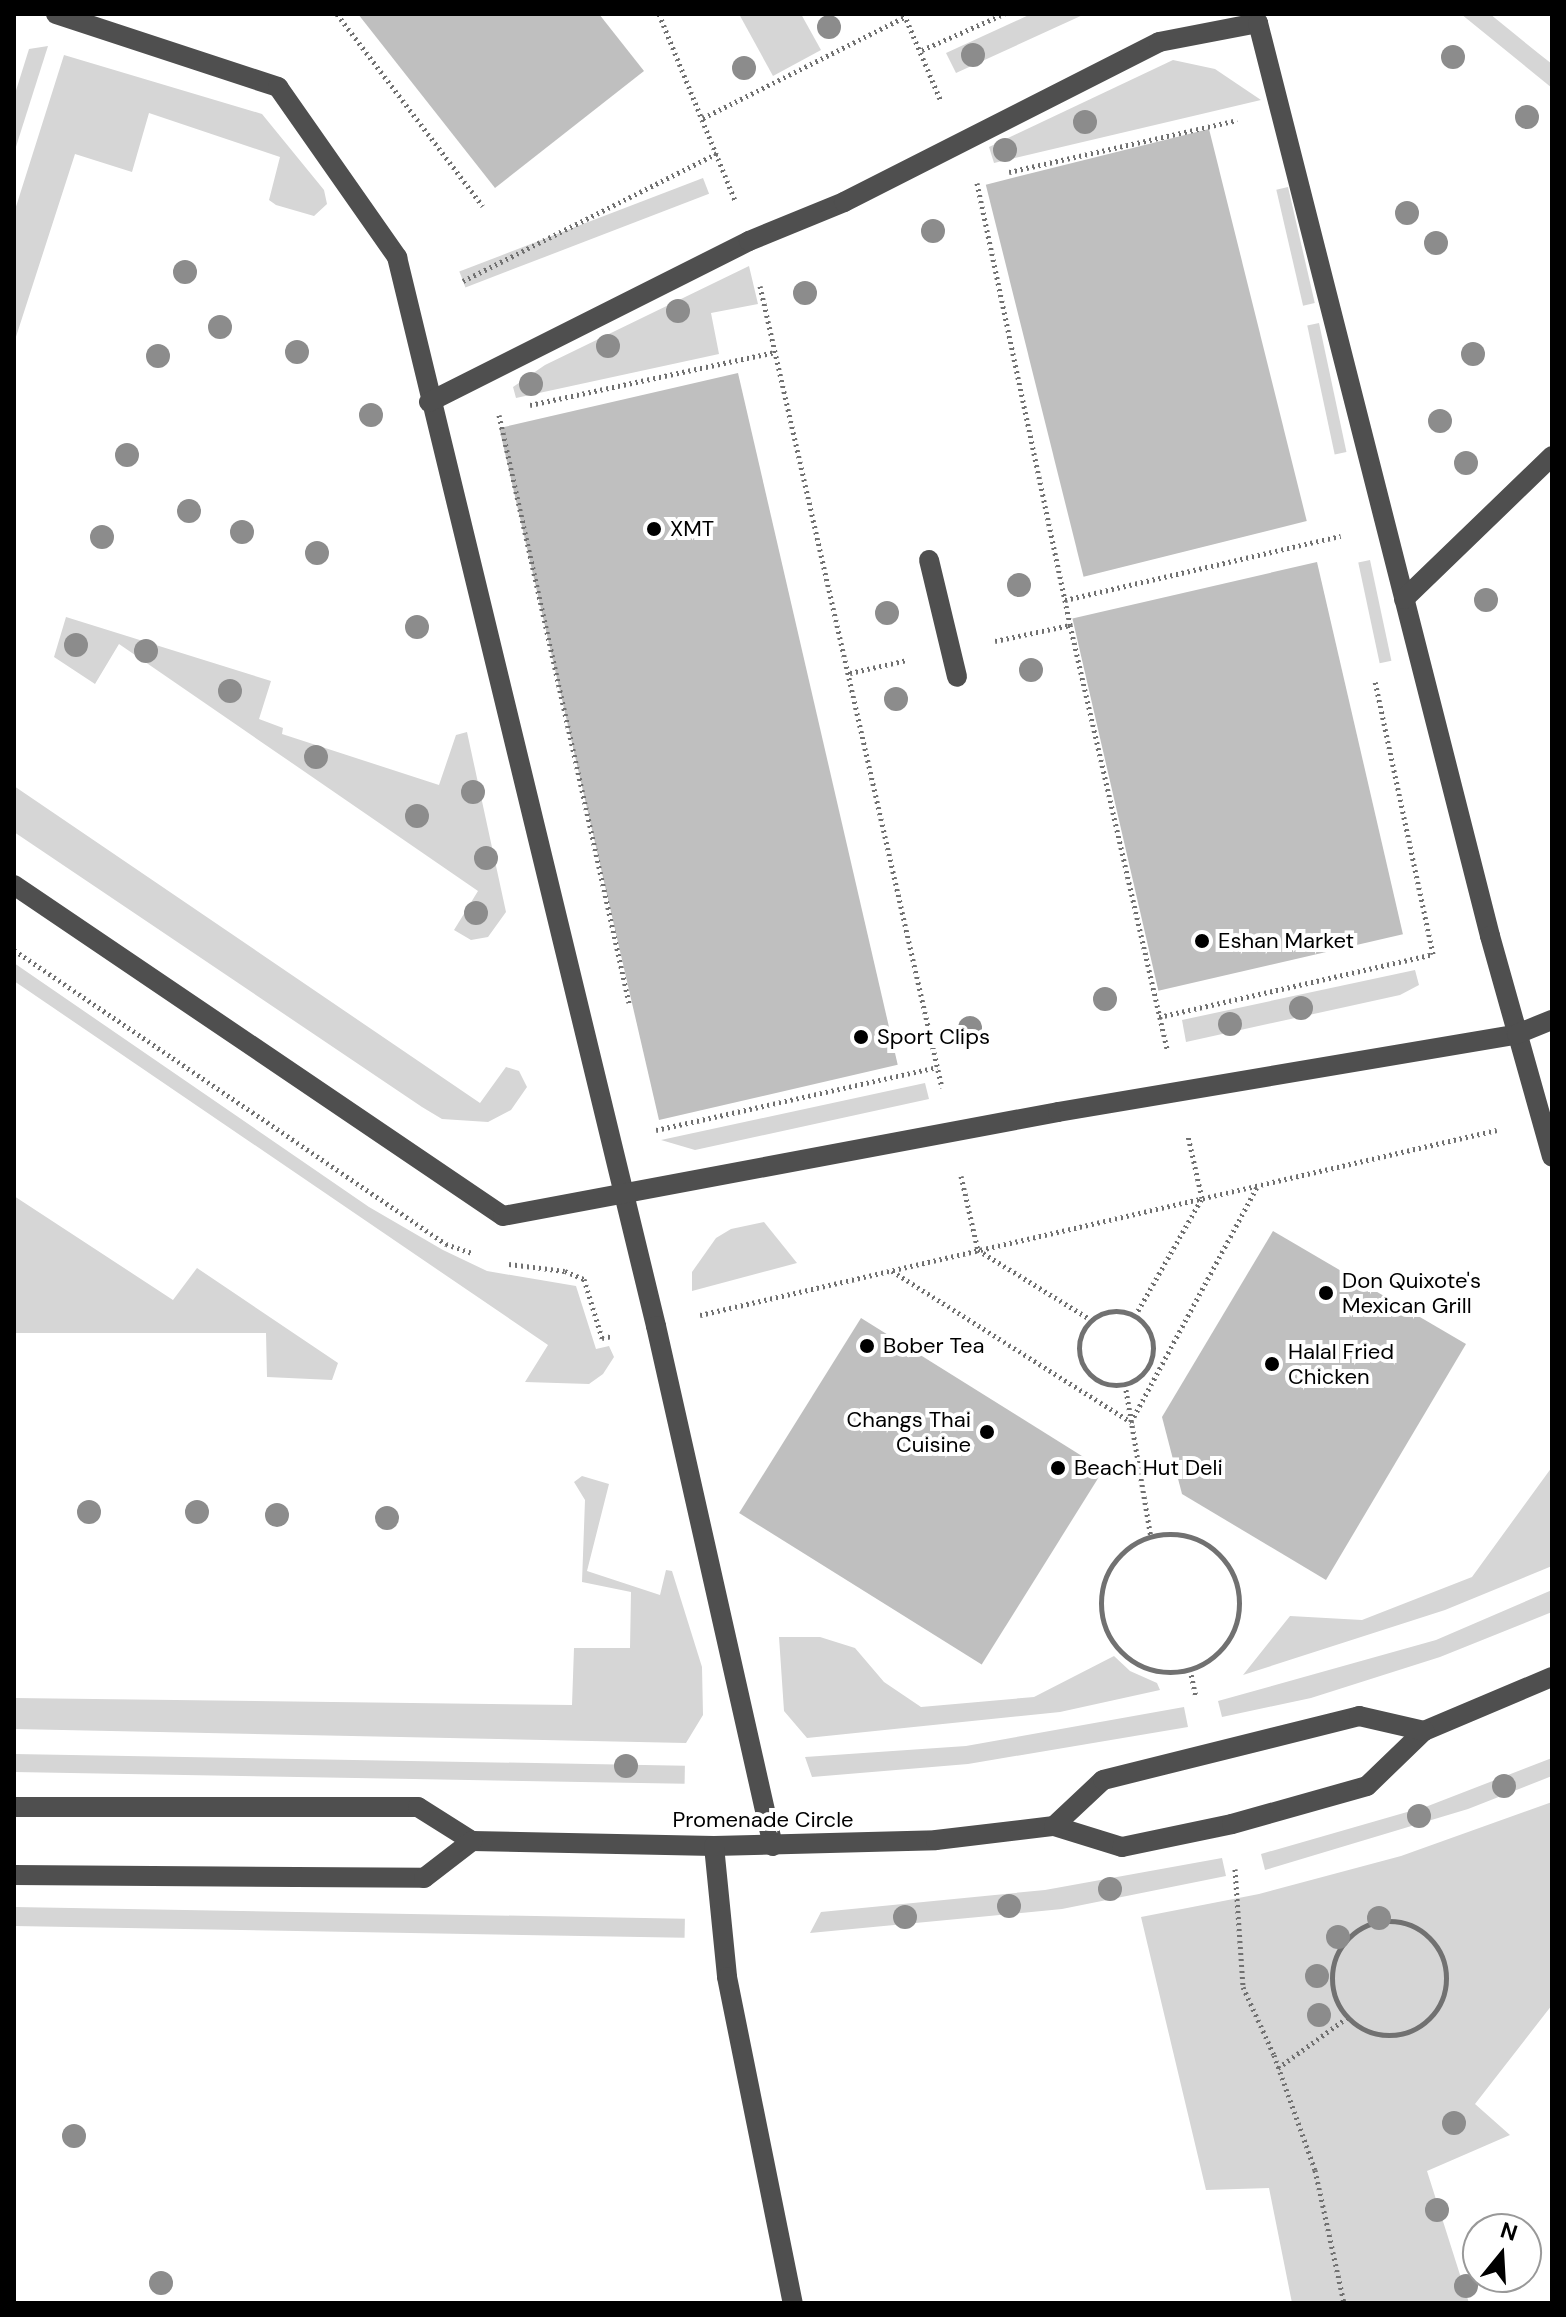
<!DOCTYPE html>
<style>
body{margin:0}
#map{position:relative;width:1566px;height:2317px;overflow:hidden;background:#fff;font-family:"DM Sans",sans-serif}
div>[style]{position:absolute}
.green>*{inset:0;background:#d6d6d6;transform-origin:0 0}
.building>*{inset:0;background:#bfbfbf;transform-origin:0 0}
.path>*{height:5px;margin-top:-2.5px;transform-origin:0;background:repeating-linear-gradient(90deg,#717171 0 2px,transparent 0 6px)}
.path>.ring{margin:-2.5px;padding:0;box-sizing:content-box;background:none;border:5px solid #717171;border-radius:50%}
.minor>*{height:20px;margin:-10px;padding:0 10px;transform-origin:10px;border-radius:10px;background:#4f4f4f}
.trees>*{width:24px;height:24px;margin:-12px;border-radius:50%;background:#8c8c8c}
.dots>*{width:22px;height:22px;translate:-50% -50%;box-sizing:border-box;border:4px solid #fff;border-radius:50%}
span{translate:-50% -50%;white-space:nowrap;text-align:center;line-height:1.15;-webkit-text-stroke:8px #fff;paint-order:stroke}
.poi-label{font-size:22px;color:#000}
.left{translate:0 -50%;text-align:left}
.right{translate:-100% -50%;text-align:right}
.street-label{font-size:22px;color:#000}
.frame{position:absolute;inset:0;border:16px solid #000;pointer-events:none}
.north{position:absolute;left:1462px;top:2213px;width:80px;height:80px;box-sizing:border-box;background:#fff;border:2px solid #999;border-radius:50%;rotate:18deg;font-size:22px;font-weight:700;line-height:32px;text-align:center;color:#000}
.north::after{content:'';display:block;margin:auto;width:28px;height:36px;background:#000;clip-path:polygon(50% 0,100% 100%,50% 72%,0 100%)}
</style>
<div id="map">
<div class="green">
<div style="clip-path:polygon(739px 14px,801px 14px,821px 50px,773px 76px)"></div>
<div style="clip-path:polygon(1031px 14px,1085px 14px,956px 73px,946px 53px)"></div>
<div style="clip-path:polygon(1461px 14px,1490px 14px,1538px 53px,1552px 64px,1552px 88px)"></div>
<div style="clip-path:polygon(48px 46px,14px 153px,14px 97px,29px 49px)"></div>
<div style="clip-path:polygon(64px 55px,262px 114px,324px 190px,327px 204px,314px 216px,276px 205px,269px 200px,280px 157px,149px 113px,132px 172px,75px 154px,14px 343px,14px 213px)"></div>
<div style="clip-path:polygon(1173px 60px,1215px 69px,1261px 100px,994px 163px,989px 147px)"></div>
<div style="left:703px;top:178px;width:17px;height:261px;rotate:69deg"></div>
<div style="left:1288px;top:187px;width:119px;height:12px;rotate:77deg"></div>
<div style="clip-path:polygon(749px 266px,758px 304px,711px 313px,719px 354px,516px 398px,513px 387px,545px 365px)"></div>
<div style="left:1319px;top:323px;width:132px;height:12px;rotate:78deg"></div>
<div style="left:1370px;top:560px;width:103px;height:12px;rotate:78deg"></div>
<div style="clip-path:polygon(66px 617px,271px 681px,259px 719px,283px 728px,282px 734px,439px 785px,456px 735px,467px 732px,506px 912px,488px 937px,471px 940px,454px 930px,478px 891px,119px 644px,95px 684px,54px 657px)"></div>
<div style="clip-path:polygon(14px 786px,480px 1103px,506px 1067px,519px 1071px,527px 1087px,511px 1110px,488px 1122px,442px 1119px,422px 1107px,14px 832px)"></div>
<div style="clip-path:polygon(14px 963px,369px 1207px,443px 1250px,487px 1271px,576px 1286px,596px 1349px,609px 1346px,614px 1357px,603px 1374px,589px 1384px,525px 1382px,548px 1345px,14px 981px)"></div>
<div style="clip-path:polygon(1415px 970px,1419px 985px,1400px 995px,1186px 1042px,1182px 1020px)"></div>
<div style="clip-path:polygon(925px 1083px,929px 1099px,695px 1150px,661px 1140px)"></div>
<div style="clip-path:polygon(14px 1196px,173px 1300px,197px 1268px,338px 1363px,332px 1380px,267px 1377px,266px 1333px,14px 1333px)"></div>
<div style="clip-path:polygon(764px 1222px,797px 1263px,692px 1291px,692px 1272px,716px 1238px,731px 1229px)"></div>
<div style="clip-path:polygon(1552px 1467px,1552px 1566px,1445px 1610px,1243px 1675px,1290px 1616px,1362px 1620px,1472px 1577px)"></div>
<div style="clip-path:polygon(582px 1476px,609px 1484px,587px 1571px,660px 1595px,666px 1570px,672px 1571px,702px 1667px,703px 1715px,686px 1743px,14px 1729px,14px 1698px,572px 1705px,574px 1648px,630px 1648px,631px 1592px,582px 1582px,585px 1500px,574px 1482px)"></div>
<div style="clip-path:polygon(1552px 1590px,1552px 1612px,1440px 1657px,1311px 1698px,1222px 1717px,1218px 1701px,1436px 1640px)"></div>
<div style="clip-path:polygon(779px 1637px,820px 1637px,855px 1648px,884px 1682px,921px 1707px,1034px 1697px,1114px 1656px,1130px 1671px,1157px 1683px,1160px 1690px,1060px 1712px,807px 1738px,784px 1711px)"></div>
<div style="clip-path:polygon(1184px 1707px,1188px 1727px,968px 1764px,812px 1777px,805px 1757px,966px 1746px)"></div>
<div style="left:14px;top:1754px;width:671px;height:18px;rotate:1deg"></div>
<div style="clip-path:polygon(1552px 1758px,1552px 1776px,1468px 1809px,1265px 1870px,1261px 1854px,1428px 1806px)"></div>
<div style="clip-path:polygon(1552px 1802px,1552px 2005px,1475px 2104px,1510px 2135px,1427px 2171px,1469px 2303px,1292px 2303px,1269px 2188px,1206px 2190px,1141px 1917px,1259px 1894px,1401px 1856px)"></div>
<div style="clip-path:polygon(1222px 1858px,1226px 1876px,1062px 1909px,810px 1933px,821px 1912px,1045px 1890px)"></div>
<div style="left:14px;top:1907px;width:671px;height:19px;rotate:1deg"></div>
</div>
<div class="building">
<div style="clip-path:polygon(358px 14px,599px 14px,644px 71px,495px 188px)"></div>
<div style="left:1209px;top:129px;width:404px;height:230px;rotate:76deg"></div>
<div style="left:738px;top:373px;width:710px;height:245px;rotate:77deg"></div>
<div style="left:1317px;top:562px;width:382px;height:251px;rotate:77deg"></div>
<div style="clip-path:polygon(1273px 1231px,1466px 1344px,1326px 1580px,1182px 1494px,1162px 1417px)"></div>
<div style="left:861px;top:1318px;width:286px;height:230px;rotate:32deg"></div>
</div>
<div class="path">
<div style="left:337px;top:14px;width:241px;rotate:52.8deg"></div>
<div style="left:659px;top:14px;width:201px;rotate:67.8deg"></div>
<div style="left:904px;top:14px;width:95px;rotate:67deg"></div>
<div style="left:922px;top:50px;width:90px;rotate:-23.7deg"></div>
<div style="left:703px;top:118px;width:226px;rotate:-26.6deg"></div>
<div style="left:1009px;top:172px;width:234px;rotate:-12.8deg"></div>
<div style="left:977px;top:183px;width:452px;rotate:78.1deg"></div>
<div style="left:1070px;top:625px;width:435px;rotate:77.1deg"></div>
<div style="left:463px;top:281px;width:285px;rotate:-26.7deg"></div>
<div style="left:760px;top:286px;width:822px;rotate:77.21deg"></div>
<div style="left:530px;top:405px;width:251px;rotate:-12.2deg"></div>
<div style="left:499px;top:415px;width:602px;rotate:77.53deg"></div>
<div style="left:1065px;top:600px;width:283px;rotate:-13.1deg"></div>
<div style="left:995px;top:641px;width:77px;rotate:-12deg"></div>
<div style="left:850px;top:673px;width:58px;rotate:-12.8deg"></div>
<div style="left:14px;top:950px;width:523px;rotate:34.24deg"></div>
<div style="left:446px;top:1244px;width:28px;rotate:19deg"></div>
<div style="left:1159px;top:1017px;width:281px;rotate:-12.9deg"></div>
<div style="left:1433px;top:954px;width:278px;rotate:-102deg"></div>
<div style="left:656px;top:1130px;width:288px;rotate:-12.6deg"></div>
<div style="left:961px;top:1176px;width:76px;rotate:77.1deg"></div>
<div style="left:978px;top:1250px;width:135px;rotate:31.7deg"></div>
<div style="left:509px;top:1264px;width:56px;rotate:7.1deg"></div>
<div style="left:565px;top:1271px;width:21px;rotate:23deg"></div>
<div style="left:584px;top:1279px;width:62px;rotate:73deg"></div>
<div style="left:602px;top:1338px;width:10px;rotate:-11deg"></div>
<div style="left:892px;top:1271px;width:283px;rotate:32.3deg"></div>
<div style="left:1131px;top:1422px;width:267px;rotate:-61.8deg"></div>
<div class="ring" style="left:1079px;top:1311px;width:69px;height:69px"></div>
<div style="left:700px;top:1315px;width:818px;rotate:-13.07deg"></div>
<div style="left:1135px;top:1316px;width:136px;rotate:-60.4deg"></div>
<div style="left:1202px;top:1198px;width:64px;rotate:-102.7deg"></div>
<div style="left:1125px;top:1384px;width:155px;rotate:80.4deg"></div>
<div class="ring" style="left:1101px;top:1534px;width:133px;height:133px"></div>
<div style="left:1190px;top:1669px;width:29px;rotate:78deg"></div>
<div style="left:1235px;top:1869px;width:118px;rotate:86.1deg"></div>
<div style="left:1243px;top:1987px;width:75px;rotate:65.5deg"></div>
<div style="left:1274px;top:2055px;width:122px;rotate:70.4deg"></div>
<div style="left:1315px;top:2170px;width:136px;rotate:77.7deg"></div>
<div class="ring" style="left:1332px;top:1921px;width:109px;height:109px"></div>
<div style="left:1278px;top:2068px;width:87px;rotate:-36.1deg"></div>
</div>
<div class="minor">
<div style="left:56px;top:14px;width:234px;rotate:18.2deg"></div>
<div style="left:278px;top:87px;width:208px;rotate:55deg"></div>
<div style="left:397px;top:257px;width:1100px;rotate:76.38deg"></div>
<div style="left:656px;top:1326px;width:533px;rotate:77.32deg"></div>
<div style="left:429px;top:402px;width:358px;rotate:-26.7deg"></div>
<div style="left:749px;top:241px;width:103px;rotate:-22.3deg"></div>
<div style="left:844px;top:202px;width:353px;rotate:-26.9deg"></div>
<div style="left:1159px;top:42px;width:101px;rotate:-10.9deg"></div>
<div style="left:1258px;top:23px;width:942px;rotate:75.74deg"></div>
<div style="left:1490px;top:936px;width:229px;rotate:74.3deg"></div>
<div style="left:929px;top:560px;width:120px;rotate:76.5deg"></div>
<div style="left:1404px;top:599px;width:206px;rotate:-44deg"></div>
<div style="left:14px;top:885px;width:590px;rotate:34.09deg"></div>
<div style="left:503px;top:1216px;width:565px;rotate:-10.61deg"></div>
<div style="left:1058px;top:1112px;width:466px;rotate:-9.6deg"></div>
<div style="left:1517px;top:1034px;width:38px;rotate:-22deg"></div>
<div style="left:14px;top:1807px;width:404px"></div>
<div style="left:418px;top:1807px;width:64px;rotate:32.2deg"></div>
<div style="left:472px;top:1841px;width:242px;rotate:1.2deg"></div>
<div style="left:714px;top:1846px;width:222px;rotate:-1.5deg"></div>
<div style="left:936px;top:1840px;width:119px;rotate:-6.8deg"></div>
<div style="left:1054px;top:1826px;width:71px;rotate:17.2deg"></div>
<div style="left:1122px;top:1847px;width:112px;rotate:-11.8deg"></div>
<div style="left:1232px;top:1824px;width:140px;rotate:-15.7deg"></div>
<div style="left:1367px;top:1786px;width:79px;rotate:-44deg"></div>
<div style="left:1424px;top:1731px;width:139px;rotate:-22.9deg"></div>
<div style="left:1054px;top:1826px;width:67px;rotate:-43.2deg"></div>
<div style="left:1103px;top:1780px;width:264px;rotate:-14deg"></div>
<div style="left:1359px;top:1716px;width:67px;rotate:13deg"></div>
<div style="left:714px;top:1846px;width:132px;rotate:84.3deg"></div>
<div style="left:727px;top:1977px;width:333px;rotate:78.6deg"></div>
<div style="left:14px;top:1875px;width:410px;rotate:0.4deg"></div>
<div style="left:424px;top:1878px;width:61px;rotate:-37.6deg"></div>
</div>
<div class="trees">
<div style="left:829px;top:27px"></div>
<div style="left:973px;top:55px"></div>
<div style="left:1453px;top:57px"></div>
<div style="left:744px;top:68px"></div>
<div style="left:1527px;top:117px"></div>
<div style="left:1085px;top:122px"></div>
<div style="left:1005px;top:150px"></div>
<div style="left:1407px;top:213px"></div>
<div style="left:933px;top:231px"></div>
<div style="left:1436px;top:243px"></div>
<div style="left:185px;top:272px"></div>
<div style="left:805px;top:293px"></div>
<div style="left:678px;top:311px"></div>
<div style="left:220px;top:327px"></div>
<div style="left:608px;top:346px"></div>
<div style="left:297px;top:352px"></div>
<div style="left:1473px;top:354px"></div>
<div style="left:158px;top:356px"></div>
<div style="left:531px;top:384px"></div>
<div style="left:371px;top:415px"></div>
<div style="left:1440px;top:421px"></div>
<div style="left:127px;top:455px"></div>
<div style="left:1466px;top:463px"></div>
<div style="left:189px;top:511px"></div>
<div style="left:242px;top:532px"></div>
<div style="left:102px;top:537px"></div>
<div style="left:317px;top:553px"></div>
<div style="left:1019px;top:585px"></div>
<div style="left:1486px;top:600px"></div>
<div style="left:887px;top:613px"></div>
<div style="left:417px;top:627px"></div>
<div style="left:76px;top:645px"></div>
<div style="left:146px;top:651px"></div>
<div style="left:1031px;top:670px"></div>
<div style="left:230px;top:691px"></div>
<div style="left:896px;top:699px"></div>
<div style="left:316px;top:757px"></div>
<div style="left:473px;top:792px"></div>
<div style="left:417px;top:816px"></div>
<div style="left:486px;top:858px"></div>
<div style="left:476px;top:913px"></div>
<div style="left:1105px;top:999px"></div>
<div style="left:1301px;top:1008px"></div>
<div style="left:1230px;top:1024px"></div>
<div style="left:970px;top:1028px"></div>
<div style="left:89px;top:1512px"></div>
<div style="left:197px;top:1512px"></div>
<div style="left:277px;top:1515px"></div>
<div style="left:387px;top:1518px"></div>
<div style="left:626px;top:1766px"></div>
<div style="left:1504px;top:1786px"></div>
<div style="left:1419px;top:1816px"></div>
<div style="left:1110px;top:1889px"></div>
<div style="left:1009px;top:1906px"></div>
<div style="left:905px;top:1917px"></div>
<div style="left:1379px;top:1918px"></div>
<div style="left:1338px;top:1937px"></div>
<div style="left:1317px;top:1976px"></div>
<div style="left:1319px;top:2015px"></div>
<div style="left:1454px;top:2123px"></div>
<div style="left:74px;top:2136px"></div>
<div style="left:1437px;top:2210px"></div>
<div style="left:161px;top:2283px"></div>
<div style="left:1466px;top:2286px"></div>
</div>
<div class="dots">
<div style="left:654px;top:529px;background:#000"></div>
<div style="left:1202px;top:941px;background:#000"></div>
<div style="left:861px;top:1037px;background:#000"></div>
<div style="left:1326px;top:1293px;background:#000"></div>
<div style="left:867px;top:1346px;background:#000"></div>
<div style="left:1272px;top:1364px;background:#000"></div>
<div style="left:987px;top:1432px;background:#000"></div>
<div style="left:1058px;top:1468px;background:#000"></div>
</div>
<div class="poi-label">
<span class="left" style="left:670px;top:529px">XMT</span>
<span class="left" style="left:1218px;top:941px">Eshan Market</span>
<span class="left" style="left:877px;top:1037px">Sport Clips</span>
<span class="left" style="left:1342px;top:1293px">Don Quixote's<br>Mexican Grill</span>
<span class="left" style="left:883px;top:1346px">Bober Tea</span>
<span class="left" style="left:1288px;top:1364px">Halal Fried<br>Chicken</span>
<span class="right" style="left:971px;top:1432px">Changs Thai<br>Cuisine</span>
<span class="left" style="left:1074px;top:1468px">Beach Hut Deli</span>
</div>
<div class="street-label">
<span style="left:763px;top:1820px">Promenade Circle</span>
</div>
<div class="frame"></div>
<div class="north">N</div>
</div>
